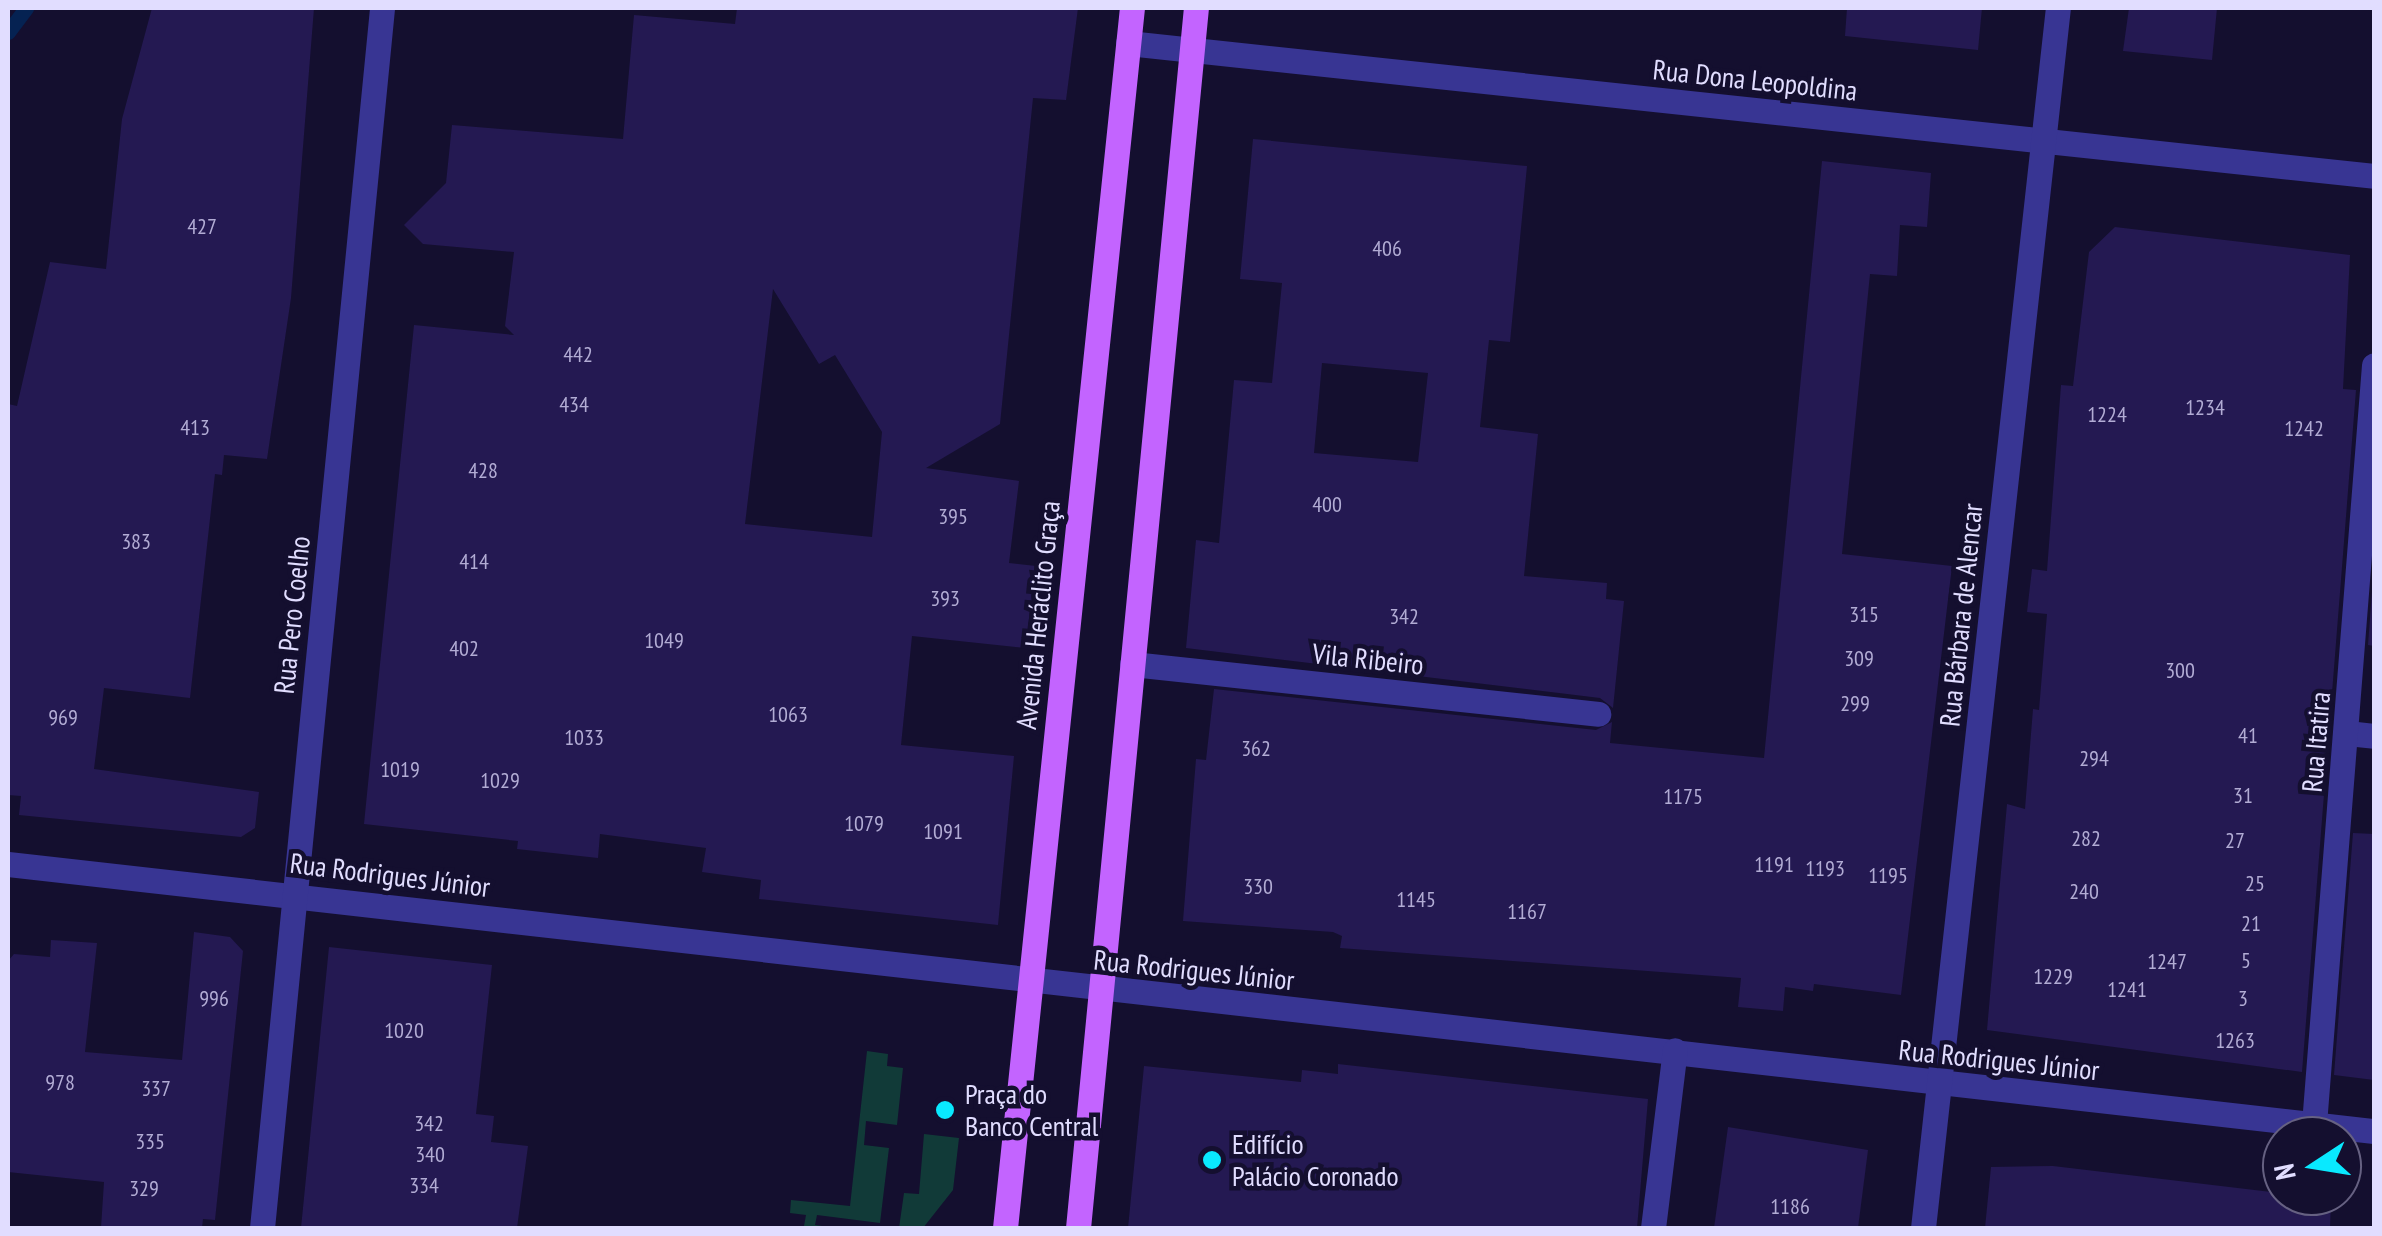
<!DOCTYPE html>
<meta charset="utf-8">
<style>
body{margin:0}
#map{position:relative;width:2382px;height:1236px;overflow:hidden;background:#140f2f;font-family:"PT Sans Narrow",sans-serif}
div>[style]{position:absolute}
.green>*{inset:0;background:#113a38}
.stream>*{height:15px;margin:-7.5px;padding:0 7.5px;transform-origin:7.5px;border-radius:7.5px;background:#052252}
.building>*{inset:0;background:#241952}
.minor>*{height:25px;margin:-12.5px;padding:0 12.5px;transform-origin:12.5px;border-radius:12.5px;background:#383593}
.major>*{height:25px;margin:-12.5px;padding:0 12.5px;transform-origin:12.5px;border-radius:12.5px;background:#c364ff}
.dots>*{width:28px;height:28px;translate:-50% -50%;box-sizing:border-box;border:5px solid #140f2f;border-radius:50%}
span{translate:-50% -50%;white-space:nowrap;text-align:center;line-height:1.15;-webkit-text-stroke:9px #140f2f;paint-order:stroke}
.number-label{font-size:22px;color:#b2acd4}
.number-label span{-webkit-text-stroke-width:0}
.street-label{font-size:28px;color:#e1ddff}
.poi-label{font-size:28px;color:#e1ddff}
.left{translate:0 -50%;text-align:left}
.frame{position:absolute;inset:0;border:10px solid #e1ddff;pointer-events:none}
.north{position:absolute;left:2262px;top:1116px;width:100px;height:100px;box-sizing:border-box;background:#140f2f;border:2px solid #666182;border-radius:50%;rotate:258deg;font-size:28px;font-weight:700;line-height:40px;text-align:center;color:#e1ddff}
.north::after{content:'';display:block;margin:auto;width:35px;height:45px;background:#09e9ff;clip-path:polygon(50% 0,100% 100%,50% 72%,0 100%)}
</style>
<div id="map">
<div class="green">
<div style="clip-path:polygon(867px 1051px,888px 1054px,887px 1066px,903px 1068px,897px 1125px,866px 1121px,864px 1145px,889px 1148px,880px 1223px,817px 1215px,815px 1225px,837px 1228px,789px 1228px,804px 1226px,806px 1215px,790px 1213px,791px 1200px,850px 1206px)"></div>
<div style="clip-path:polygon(924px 1134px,959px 1138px,953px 1190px,923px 1228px,899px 1228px,904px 1193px,919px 1194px)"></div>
</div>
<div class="stream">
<div style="left:8px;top:32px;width:30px;rotate:-53deg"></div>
</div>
<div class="building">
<div style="clip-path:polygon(152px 8px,314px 8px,291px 298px,267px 459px,224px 455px,222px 475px,215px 474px,190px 698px,104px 688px,94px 769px,259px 792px,255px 828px,241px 837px,19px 815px,21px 796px,8px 795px,8px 404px,17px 406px,50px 262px,106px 269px,122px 119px)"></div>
<div style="clip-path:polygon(evenodd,737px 8px,1078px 8px,1066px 100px,1033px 98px,1000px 424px,926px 468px,1019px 481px,1009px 563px,1036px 566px,1025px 648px,912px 636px,901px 745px,1014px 756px,998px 925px,759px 899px,761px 880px,702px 872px,706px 848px,600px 834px,598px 858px,517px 849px,518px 841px,364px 824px,414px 325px,514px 335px,505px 326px,514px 252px,423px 244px,404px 225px,446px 183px,452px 125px,623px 139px,634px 15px,735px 24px,737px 8px,773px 289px,819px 364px,835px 355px,882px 432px,872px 537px,745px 524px,773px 289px)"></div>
<div style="clip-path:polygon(1847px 8px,1982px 8px,1978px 50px,1845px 36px)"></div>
<div style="clip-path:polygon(2129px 8px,2217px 8px,2212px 60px,2123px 51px)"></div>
<div style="clip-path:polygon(evenodd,1253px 139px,1527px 166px,1510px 342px,1489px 340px,1480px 427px,1538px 434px,1524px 576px,1607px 583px,1606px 599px,1624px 601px,1613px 708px,1600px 698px,1186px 648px,1196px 540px,1219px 543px,1234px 380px,1272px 383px,1282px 283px,1240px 279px,1253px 139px,1322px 363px,1428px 373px,1418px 462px,1314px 453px,1322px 363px)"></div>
<div style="clip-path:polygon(1822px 161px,1931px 173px,1927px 227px,1900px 225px,1897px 276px,1870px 274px,1842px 554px,1952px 566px,1901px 995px,1814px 984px,1813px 991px,1785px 987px,1783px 1011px,1738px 1007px,1741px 978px,1340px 948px,1342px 936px,1333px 932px,1183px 921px,1196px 759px,1206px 760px,1214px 689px,1596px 730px,1612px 722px,1610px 743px,1764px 758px)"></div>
<div style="clip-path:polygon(2115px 227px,2350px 255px,2343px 389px,2356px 390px,2302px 1072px,1987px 1030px,2007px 804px,2025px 809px,2033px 709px,2039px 710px,2047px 614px,2027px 612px,2032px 569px,2047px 571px,2061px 385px,2073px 386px,2089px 252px)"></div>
<div style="clip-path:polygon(2374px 565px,2374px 646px,2368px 645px)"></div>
<div style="clip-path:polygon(2353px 833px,2374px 834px,2374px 1080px,2334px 1075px)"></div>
<div style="clip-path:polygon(194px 932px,230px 937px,243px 951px,215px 1220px,203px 1219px,202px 1228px,101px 1228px,104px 1182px,8px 1172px,8px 961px,14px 954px,50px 957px,51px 940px,97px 943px,85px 1052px,182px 1060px)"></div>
<div style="clip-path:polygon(329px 947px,492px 965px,476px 1114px,494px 1116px,491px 1142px,528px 1146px,517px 1228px,301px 1228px)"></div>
<div style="clip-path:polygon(1338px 1064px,1648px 1099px,1637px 1228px,1128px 1228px,1144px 1066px,1301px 1082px,1302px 1070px,1338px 1074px)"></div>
<div style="clip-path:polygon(1728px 1127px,1868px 1150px,1858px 1228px,1714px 1228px)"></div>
<div style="clip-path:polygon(2053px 1166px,2331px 1199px,2330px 1228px,1985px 1228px,1991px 1167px)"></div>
</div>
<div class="minor">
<div style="left:1128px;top:43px;width:1253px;rotate:6.09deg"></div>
<div style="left:1132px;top:664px;width:469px;rotate:6.1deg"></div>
<div style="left:2347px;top:733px;width:27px;rotate:6deg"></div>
<div style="left:8px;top:864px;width:2381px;rotate:6.44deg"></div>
<div style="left:2314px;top:1124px;width:761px;rotate:-85.48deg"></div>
<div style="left:262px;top:1228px;width:1226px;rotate:-84.38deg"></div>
<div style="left:1653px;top:1228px;width:179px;rotate:-83deg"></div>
<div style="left:1923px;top:1228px;width:1227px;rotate:-83.69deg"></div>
</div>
<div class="major">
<div style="left:1005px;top:1228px;width:1227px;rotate:-84.06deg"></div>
<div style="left:1078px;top:1228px;width:1226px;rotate:-84.48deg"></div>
</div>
<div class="dots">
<div style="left:945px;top:1110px;background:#09e9ff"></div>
<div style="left:1212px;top:1160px;background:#09e9ff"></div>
</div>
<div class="number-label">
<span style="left:202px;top:227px">427</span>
<span style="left:1387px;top:249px">406</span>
<span style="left:578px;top:355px">442</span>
<span style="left:574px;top:405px">434</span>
<span style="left:2205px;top:408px">1234</span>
<span style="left:2107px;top:415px">1224</span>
<span style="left:195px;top:428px">413</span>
<span style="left:2304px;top:429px">1242</span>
<span style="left:483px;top:471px">428</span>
<span style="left:1327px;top:505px">400</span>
<span style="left:953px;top:517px">395</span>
<span style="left:136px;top:542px">383</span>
<span style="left:474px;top:562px">414</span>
<span style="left:945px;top:599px">393</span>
<span style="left:1864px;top:615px">315</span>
<span style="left:1404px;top:617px">342</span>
<span style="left:664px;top:641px">1049</span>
<span style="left:464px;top:649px">402</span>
<span style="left:1859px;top:659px">309</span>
<span style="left:2180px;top:671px">300</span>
<span style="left:1855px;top:704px">299</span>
<span style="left:788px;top:715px">1063</span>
<span style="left:63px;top:718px">969</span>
<span style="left:2248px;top:736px">41</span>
<span style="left:584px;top:738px">1033</span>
<span style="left:1256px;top:749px">362</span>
<span style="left:2094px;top:759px">294</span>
<span style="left:400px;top:770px">1019</span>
<span style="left:500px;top:781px">1029</span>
<span style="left:2243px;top:796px">31</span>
<span style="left:1683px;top:797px">1175</span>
<span style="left:864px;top:824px">1079</span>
<span style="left:943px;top:832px">1091</span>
<span style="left:2086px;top:839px">282</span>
<span style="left:2235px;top:841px">27</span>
<span style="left:1774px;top:865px">1191</span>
<span style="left:1825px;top:869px">1193</span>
<span style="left:1888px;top:876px">1195</span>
<span style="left:2255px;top:884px">25</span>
<span style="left:1258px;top:887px">330</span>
<span style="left:2084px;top:892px">240</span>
<span style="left:1416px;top:900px">1145</span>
<span style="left:1527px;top:912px">1167</span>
<span style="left:2251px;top:924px">21</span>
<span style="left:2246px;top:961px">5</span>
<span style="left:2167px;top:962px">1247</span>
<span style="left:2053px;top:977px">1229</span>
<span style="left:2127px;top:990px">1241</span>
<span style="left:214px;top:999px">996</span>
<span style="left:2243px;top:999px">3</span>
<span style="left:404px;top:1031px">1020</span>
<span style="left:2235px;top:1041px">1263</span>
<span style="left:60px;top:1083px">978</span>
<span style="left:156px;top:1089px">337</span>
<span style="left:429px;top:1124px">342</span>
<span style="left:150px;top:1142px">335</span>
<span style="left:430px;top:1155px">340</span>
<span style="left:424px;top:1186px">334</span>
<span style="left:144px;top:1189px">329</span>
<span style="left:1790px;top:1207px">1186</span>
</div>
<div class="street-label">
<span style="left:1755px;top:80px;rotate:6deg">Rua Dona Leopoldina</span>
<span style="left:292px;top:615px;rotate:-84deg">Rua Pero Coelho</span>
<span style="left:1038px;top:615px;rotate:-84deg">Avenida Heráclito Graça</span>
<span style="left:1961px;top:615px;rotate:-84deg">Rua Bárbara de Alencar</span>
<span style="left:1368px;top:659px;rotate:6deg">Vila Ribeiro</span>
<span style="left:2316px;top:742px;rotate:-85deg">Rua Itatira</span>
<span style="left:390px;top:875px;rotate:7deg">Rua Rodrigues Júnior</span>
<span style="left:1194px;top:970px;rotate:6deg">Rua Rodrigues Júnior</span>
<span style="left:1999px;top:1060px;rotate:6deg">Rua Rodrigues Júnior</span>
</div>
<div class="poi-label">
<span class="left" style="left:965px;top:1110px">Praça do<br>Banco Central</span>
<span class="left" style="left:1232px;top:1160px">Edifício<br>Palácio Coronado</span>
</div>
<div class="frame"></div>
<div class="north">N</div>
</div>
